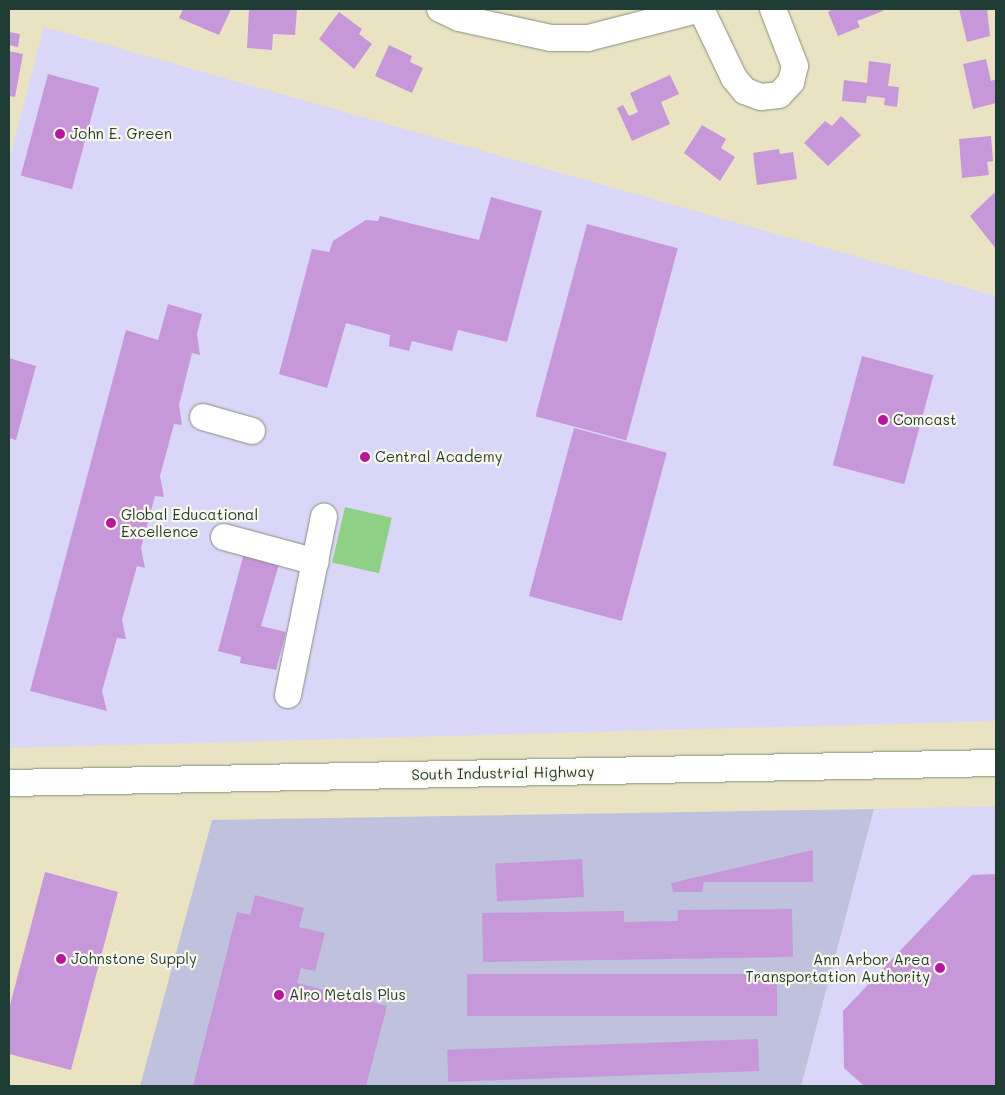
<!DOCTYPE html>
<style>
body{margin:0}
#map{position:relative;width:1005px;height:1095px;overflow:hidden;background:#e9e3c3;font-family:Mali,sans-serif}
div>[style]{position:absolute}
.built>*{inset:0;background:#dad6f7}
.industrial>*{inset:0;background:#c0c2dd}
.green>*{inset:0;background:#8fd087;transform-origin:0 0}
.building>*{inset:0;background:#c697d9;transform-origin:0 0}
.roads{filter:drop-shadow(0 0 1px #84907c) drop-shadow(0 0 1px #84907c)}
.minor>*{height:26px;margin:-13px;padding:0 13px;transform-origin:13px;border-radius:13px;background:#fff}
.dots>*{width:14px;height:14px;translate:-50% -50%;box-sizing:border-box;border:2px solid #fbf7ec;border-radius:50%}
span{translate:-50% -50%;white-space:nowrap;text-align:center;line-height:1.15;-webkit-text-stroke:4.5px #fbf7ec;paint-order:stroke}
.poi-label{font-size:15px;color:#1f3d34}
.left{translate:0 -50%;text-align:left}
.right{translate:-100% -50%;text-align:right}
.street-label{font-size:15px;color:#1f3d34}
.frame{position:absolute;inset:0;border:10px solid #1f3d34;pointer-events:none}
</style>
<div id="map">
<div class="built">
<div style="clip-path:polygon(44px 27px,996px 296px,996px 721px,9px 748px,9px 161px)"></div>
<div style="clip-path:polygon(996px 806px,996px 1086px,801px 1086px,874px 809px)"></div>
</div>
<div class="industrial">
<div style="clip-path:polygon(874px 809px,801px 1086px,140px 1086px,212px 820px)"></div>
</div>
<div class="green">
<div style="left:345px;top:507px;width:48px;height:57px;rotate:13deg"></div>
</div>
<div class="building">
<div style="clip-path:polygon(183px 9px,231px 9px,219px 35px,179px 18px)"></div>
<div style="clip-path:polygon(249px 9px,297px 9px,295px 35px,273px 34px,272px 50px,247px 48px)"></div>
<div style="clip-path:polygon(832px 9px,882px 9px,883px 11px,857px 21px,860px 27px,838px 36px,828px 12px)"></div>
<div style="clip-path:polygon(959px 9px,987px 9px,990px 36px,967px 42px)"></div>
<div style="clip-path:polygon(339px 12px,362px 29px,359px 34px,372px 44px,354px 69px,319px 39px)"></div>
<div style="clip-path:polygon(9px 32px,20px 34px,18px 47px,9px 45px)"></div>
<div style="clip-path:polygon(389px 45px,412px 56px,410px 62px,423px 68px,412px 93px,375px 76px)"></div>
<div style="clip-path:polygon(9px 51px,23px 54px,15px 97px,9px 96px)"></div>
<div style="clip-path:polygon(986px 59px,991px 81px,996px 79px,996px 103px,973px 109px,963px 64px)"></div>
<div style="clip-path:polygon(869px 61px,891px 64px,888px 86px,899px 87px,897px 107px,884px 105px,885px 98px,867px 96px,866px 103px,842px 101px,844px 80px,867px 83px)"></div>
<div style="left:48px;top:74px;width:53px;height:105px;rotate:15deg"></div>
<div style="clip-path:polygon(670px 75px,679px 94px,661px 102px,670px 124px,632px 141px,617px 108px,623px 105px,629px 116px,638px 112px,630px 93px)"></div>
<div style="clip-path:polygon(841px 116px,861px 135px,828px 166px,804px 143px,825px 121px,832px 126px)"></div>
<div style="clip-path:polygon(702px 125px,726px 139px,721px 148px,735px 157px,720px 181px,684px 153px)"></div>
<div style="clip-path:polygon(991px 136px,993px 161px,987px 162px,989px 175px,962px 178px,959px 139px)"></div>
<div style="clip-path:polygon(779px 149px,780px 154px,793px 152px,797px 179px,757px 185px,753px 153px)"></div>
<div style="clip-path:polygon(994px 193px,996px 195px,996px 249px,970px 216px)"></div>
<div style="clip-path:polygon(491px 197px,542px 211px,507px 342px,458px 330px,452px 351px,412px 341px,409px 351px,389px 346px,390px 335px,346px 323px,327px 388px,279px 374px,312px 249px,329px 252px,333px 241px,366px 220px,378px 221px,380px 216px,479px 240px)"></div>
<div style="left:587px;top:224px;width:94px;height:199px;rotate:15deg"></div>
<div style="clip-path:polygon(168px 304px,202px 314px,197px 334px,200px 355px,192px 353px,179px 405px,182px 425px,174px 424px,160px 476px,164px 497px,155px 496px,141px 548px,145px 568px,137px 566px,122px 620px,126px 639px,117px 638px,102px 691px,107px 711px,30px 691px,126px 330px,158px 340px)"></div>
<div style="left:862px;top:356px;width:74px;height:113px;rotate:15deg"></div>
<div style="clip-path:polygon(9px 358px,36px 366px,16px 440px,9px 438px)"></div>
<div style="left:574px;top:428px;width:96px;height:174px;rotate:15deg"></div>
<div style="clip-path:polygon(244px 553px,279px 564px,261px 626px,286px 632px,276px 670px,240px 663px,241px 657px,218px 651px)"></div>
<div style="clip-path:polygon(813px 850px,813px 882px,704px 882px,702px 892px,673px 892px,671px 883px)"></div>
<div style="left:582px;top:859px;width:38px;height:87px;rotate:87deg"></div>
<div style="clip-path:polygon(45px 872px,118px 892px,71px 1070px,9px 1054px,9px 1009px)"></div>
<div style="clip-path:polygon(996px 874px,996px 1086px,864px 1086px,844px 1068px,843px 1011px,972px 875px)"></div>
<div style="clip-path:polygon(255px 895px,304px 908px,299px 927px,325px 933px,315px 971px,301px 968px,297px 983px,387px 1006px,366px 1086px,193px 1086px,237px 912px,250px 915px)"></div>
<div style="clip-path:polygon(792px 909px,793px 957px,483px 962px,482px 913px,624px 911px,624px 922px,678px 921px,678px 910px)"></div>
<div style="left:777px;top:974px;width:42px;height:310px;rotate:90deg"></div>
<div style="left:758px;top:1039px;width:32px;height:311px;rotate:88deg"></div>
</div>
<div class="roads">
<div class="minor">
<div style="left:440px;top:9px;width:21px;rotate:25deg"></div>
<div style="left:459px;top:18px;width:94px;rotate:12.3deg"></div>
<div style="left:551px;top:38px;width:37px"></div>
<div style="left:588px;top:38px;width:117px;rotate:-14.4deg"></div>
<div style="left:701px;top:9px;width:76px;rotate:64.4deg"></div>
<div style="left:734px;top:78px;width:17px;rotate:50deg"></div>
<div style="left:745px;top:91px;width:17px;rotate:21deg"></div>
<div style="left:761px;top:97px;width:18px;rotate:-6deg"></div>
<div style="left:779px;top:95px;width:18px;rotate:-47deg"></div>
<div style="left:791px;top:82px;width:16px;rotate:-76deg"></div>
<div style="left:795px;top:66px;width:61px;rotate:-111.1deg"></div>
<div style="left:203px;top:417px;width:51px;rotate:15.9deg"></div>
<div style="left:224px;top:537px;width:95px;rotate:15.2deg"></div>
<div style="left:288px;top:695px;width:182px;rotate:-78.6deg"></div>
<div style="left:9px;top:783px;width:987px;rotate:-1.16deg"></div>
</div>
</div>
<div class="dots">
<div style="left:60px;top:134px;background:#b5179e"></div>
<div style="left:883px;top:420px;background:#b5179e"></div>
<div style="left:365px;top:457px;background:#b5179e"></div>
<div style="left:111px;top:523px;background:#b5179e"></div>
<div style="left:61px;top:959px;background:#b5179e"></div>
<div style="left:940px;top:968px;background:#b5179e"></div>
<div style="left:279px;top:995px;background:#b5179e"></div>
</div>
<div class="poi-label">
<span class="left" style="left:70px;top:134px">John E. Green</span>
<span class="left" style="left:893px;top:420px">Comcast</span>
<span class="left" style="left:375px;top:457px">Central Academy</span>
<span class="left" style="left:121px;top:523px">Global Educational<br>Excellence</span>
<span class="left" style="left:71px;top:959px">Johnstone Supply</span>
<span class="right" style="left:930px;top:968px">Ann Arbor Area<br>Transportation Authority</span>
<span class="left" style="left:289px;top:995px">Alro Metals Plus</span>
</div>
<div class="street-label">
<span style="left:503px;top:773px;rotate:-1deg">South Industrial Highway</span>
</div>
<div class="frame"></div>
</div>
